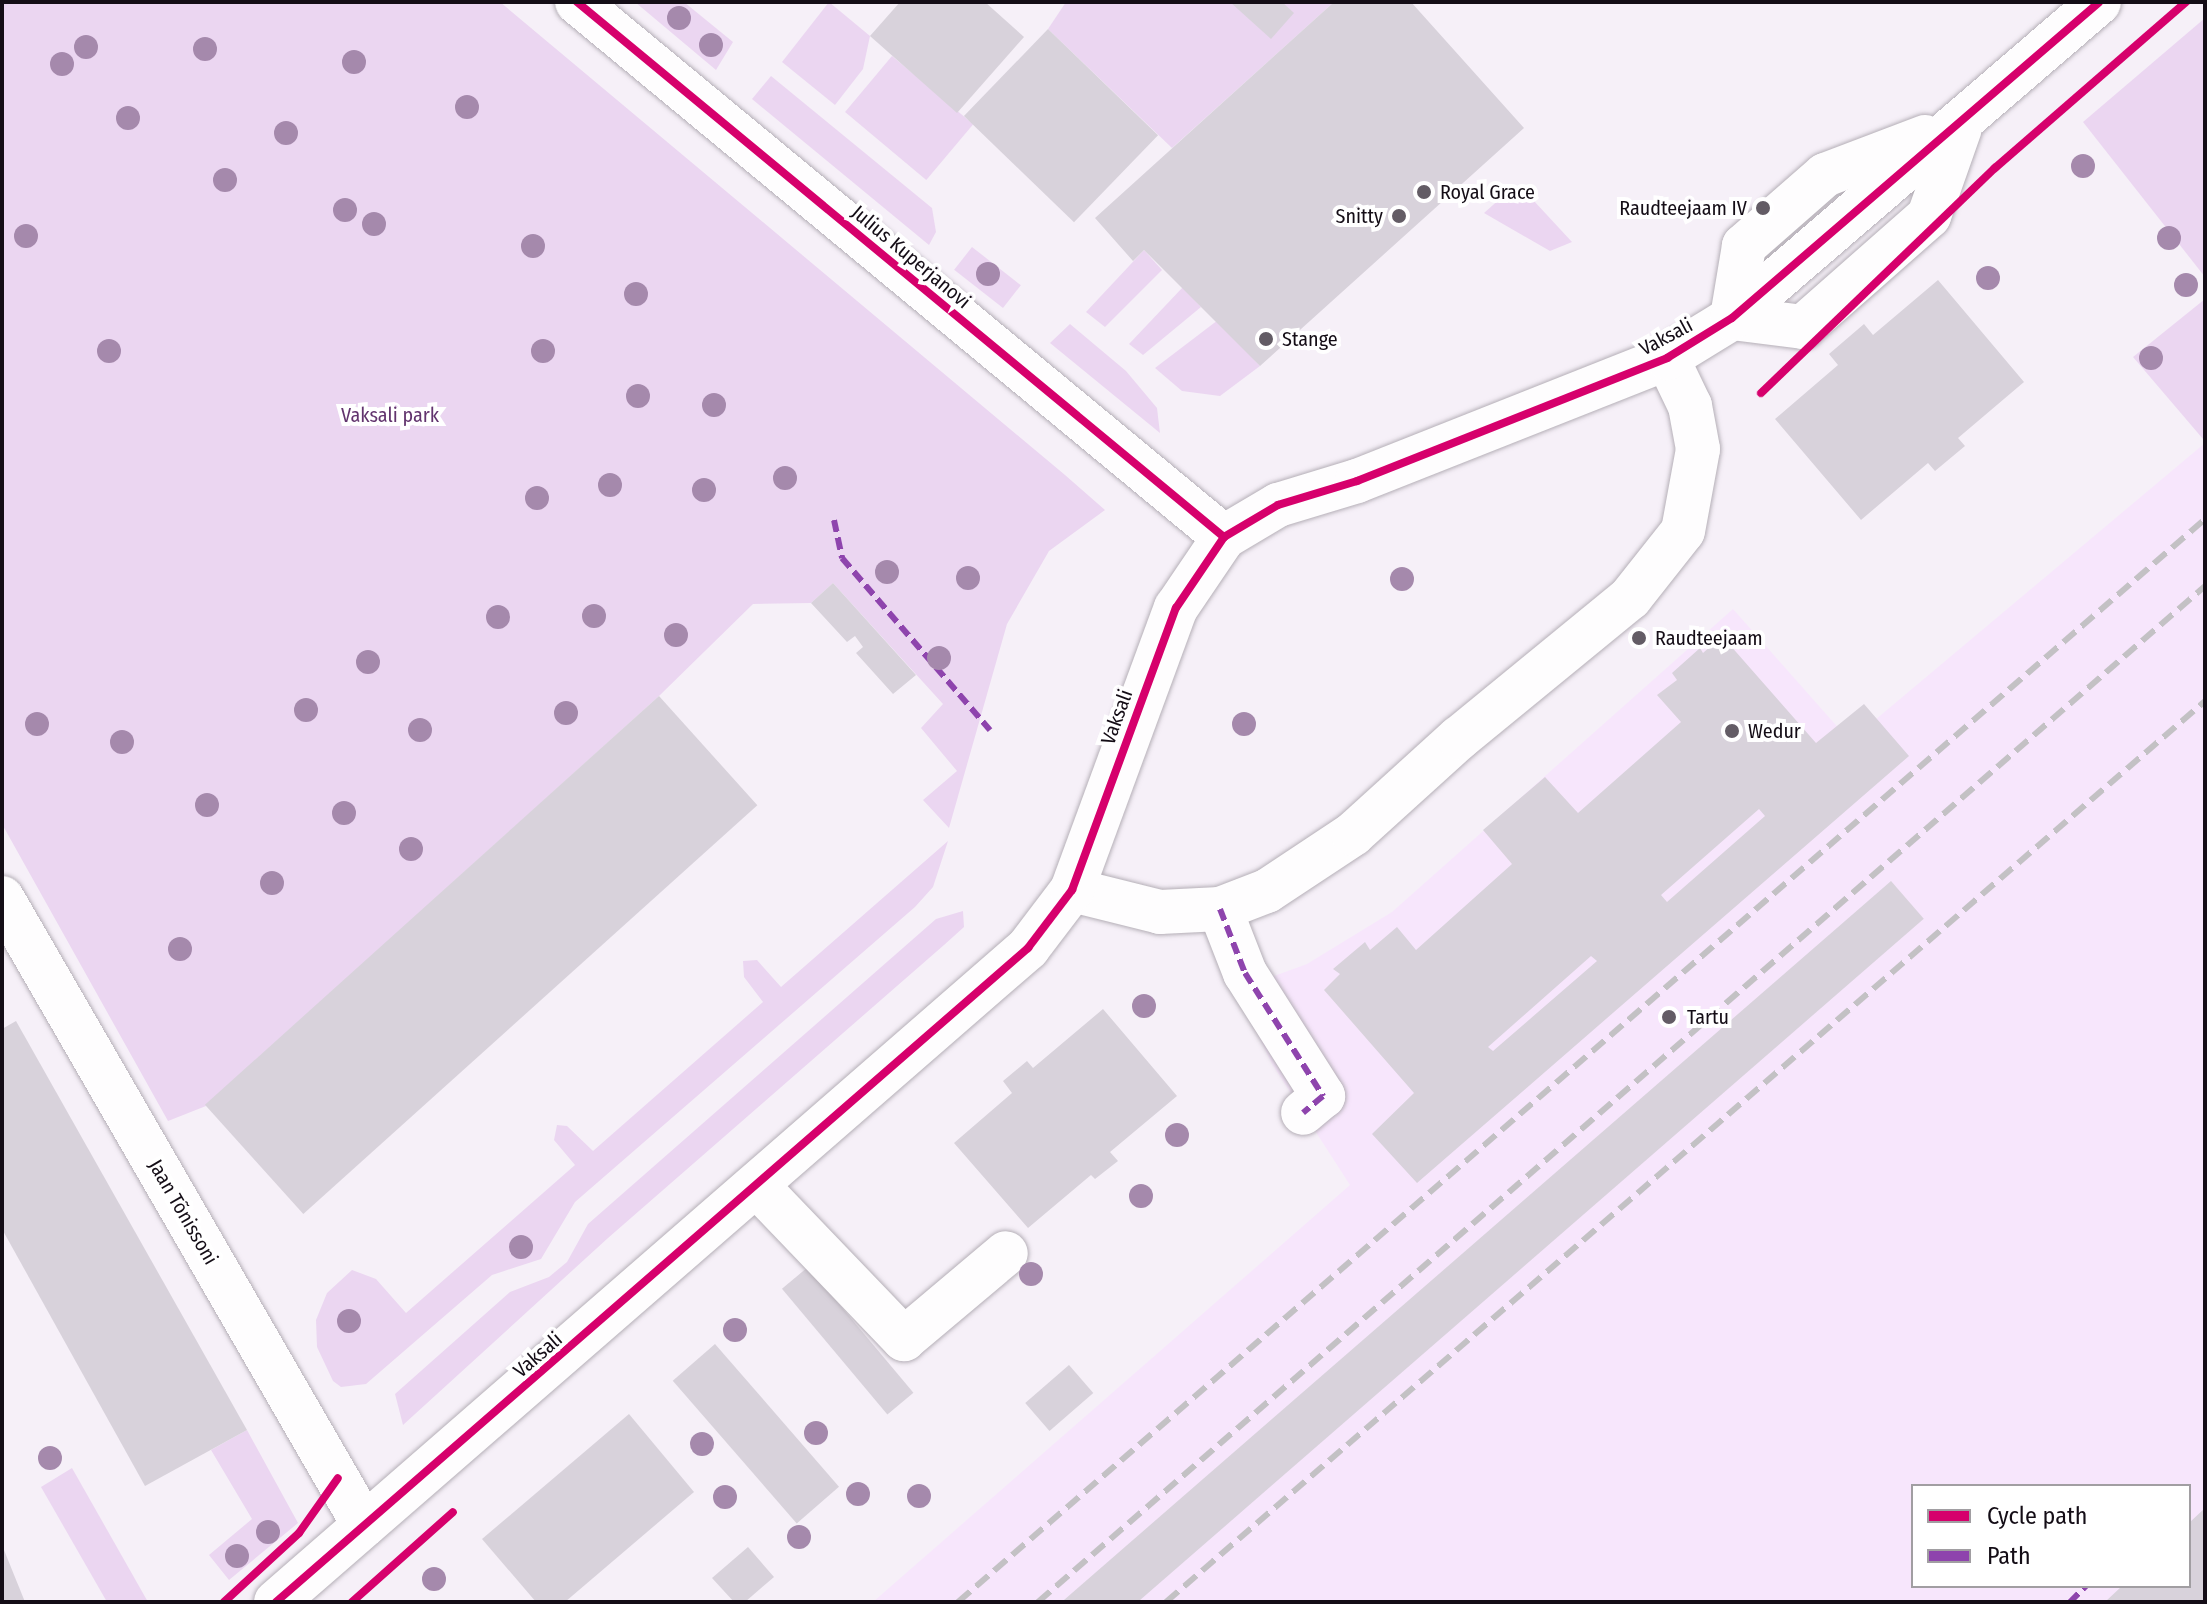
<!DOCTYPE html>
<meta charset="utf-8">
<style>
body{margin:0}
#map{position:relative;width:2207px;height:1604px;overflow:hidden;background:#f6f0f8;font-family:"Fira Sans Condensed",sans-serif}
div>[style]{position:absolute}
.built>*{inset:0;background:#f7e6fc}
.green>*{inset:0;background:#ebd6f1;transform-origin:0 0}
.building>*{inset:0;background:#d8d2db;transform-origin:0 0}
.roads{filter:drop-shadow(0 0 2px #b5afb7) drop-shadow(0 0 2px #b5afb7)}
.minor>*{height:44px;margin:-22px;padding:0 22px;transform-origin:22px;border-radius:22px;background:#fefdfe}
.rail>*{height:6px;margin-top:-3px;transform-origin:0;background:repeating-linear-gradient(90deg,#c3c1c4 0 16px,transparent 0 24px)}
.quiet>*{height:6px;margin-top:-3px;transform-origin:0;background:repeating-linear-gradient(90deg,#8e44ad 0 12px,transparent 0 18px)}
.cycleway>*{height:8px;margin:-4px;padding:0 4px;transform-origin:4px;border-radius:4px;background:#d6006c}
.trees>*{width:24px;height:24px;margin:-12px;border-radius:50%;background:#a589ac}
.dots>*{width:22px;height:22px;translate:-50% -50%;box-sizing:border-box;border:4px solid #fff;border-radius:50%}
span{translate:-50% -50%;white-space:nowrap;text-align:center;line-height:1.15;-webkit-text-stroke:8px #fff;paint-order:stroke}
.poi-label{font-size:20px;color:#140d16}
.left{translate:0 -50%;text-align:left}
.right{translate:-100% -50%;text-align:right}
.street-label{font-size:20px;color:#140d16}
.park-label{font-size:20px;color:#62346e}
.frame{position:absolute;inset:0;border:4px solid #140d16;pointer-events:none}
.legend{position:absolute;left:1911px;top:1484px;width:280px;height:104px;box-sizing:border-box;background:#fff;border:2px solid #a19ea2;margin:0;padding:10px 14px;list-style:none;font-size:24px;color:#140d16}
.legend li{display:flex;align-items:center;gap:16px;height:40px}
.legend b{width:40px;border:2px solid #a19ea2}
</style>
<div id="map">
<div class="built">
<div style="clip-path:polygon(evenodd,2205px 443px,2205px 1602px,873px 1602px,1350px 1185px,1272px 1064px,1236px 990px,1307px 964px,1392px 912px,1733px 609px,1850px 741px,2205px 443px,1913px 1486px,2189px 1486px,2189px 1586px,1913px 1586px,1913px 1486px)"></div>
</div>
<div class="green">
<div style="clip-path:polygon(2px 2px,500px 2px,1065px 475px,1105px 510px,1049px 551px,1007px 624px,949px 828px,923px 800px,957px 771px,921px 728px,943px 704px,833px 583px,811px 603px,753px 604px,659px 696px,206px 1106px,168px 1121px,2px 824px)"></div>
<div style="clip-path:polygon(635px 2px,684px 2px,733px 42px,716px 70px)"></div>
<div style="clip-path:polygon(829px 2px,870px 36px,863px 69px,835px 105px,782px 62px)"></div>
<div style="clip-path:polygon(1066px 2px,1334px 2px,1172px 148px,1048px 29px)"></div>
<div style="clip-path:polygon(2205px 18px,2205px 277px,2083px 122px)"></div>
<div style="left:892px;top:56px;width:106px;height:73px;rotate:40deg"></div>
<div style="clip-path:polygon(771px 76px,932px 208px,936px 232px,929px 245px,752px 99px)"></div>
<div style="clip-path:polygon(1502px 197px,1534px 201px,1572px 242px,1550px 251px,1484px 213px)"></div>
<div style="left:972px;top:247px;width:62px;height:29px;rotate:38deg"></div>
<div style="clip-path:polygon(1144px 250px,1162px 270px,1105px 327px,1086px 312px)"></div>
<div style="clip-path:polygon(1183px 287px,1201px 307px,1143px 355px,1129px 344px)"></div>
<div style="clip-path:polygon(2205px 299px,2205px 437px,2203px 439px,2133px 357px)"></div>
<div style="clip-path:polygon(1218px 320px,1260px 366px,1220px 396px,1182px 391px,1155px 368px)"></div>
<div style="clip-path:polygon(1070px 324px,1126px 371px,1157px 408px,1160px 433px,1050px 343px)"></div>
<div style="clip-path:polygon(948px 841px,933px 887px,915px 907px,575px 1202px,541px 1259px,492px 1275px,366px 1384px,341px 1387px,333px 1381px,317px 1347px,316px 1320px,327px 1293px,352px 1270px,376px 1279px,406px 1313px,575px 1165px,554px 1140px,557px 1125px,567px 1126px,593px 1151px,763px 1002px,744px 977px,743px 961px,757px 960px,781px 987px)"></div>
<div style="clip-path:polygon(963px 911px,964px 927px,944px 945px,608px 1238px,403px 1425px,395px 1394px,510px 1292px,549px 1277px,567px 1262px,588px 1224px,936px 919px)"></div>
<div style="clip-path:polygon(247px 1430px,298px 1523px,229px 1580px,209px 1555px,252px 1519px,211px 1450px)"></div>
<div style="clip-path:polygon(72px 1468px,148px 1602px,107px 1602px,41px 1487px)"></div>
</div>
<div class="building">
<div style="clip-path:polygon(900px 2px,985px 2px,1024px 37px,957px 113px,870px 36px)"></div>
<div style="clip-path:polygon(1230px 2px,1282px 2px,1294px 13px,1271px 39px)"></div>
<div style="clip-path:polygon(1334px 2px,1411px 2px,1524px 128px,1260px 366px,1144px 250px,1133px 261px,1095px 218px)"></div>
<div style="left:1048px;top:29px;width:153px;height:121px;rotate:44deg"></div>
<div style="clip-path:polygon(1938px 280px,2024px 382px,1958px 438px,1965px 446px,1935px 471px,1928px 463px,1861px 520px,1775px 419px,1838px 365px,1829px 354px,1864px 324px,1873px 335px)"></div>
<div style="clip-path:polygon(833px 583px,916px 675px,893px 694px,856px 653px,863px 647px,855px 636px,847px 642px,811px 603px)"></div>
<div style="clip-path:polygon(evenodd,1722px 636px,1816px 743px,1864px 704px,1909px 756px,1417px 1183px,1372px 1134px,1414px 1093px,1324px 990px,1340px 974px,1333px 969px,1365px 942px,1370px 950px,1397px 927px,1416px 950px,1512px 864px,1483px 830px,1545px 777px,1578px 813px,1681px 722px,1657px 695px,1677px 680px,1672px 673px,1700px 648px,1703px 653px,1722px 636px,1759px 809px,1765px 816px,1667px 902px,1661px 895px,1759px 809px,1722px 636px,1591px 956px,1597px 961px,1493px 1051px,1488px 1047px,1591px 956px)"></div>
<div style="left:659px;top:696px;width:147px;height:611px;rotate:48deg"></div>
<div style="left:1891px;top:881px;width:50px;height:1100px;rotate:49deg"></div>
<div style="clip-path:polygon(1103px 1009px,1177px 1096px,1110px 1152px,1118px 1161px,1095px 1179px,1091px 1175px,1028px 1228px,954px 1143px,1012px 1093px,1003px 1081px,1027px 1061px,1033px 1068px)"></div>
<div style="clip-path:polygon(16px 1021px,247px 1430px,145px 1486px,2px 1229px,2px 1029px)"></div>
<div style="left:808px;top:1267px;width:164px;height:34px;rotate:50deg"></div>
<div style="left:715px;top:1344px;width:189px;height:56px;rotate:49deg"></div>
<div style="left:1069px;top:1365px;width:37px;height:58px;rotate:49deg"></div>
<div style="clip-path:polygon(629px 1414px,694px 1492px,565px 1602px,536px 1602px,482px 1539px)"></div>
<div style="clip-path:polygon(2205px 1508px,2205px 1602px,2105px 1602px,2122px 1586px,2189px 1586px,2189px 1523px)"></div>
<div style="clip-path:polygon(2px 1545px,25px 1602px,2px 1602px)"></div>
<div style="clip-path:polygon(748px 1547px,774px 1577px,745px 1602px,734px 1602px,712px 1578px)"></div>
</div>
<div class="roads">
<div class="minor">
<div style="left:577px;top:2px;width:840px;rotate:39.59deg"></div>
<div style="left:1925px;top:137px;width:107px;rotate:159.2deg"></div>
<div style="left:1825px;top:175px;width:108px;rotate:138.8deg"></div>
<div style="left:1744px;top:246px;width:73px;rotate:99.5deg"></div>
<div style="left:1732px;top:318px;width:72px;rotate:7.2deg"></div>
<div style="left:1803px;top:327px;width:168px;rotate:-41.4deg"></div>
<div style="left:1929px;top:216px;width:93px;rotate:-70.6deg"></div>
<div style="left:1072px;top:890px;width:91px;rotate:14deg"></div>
<div style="left:1160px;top:912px;width:60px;rotate:-2.9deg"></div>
<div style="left:1220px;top:909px;width:50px;rotate:-21deg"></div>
<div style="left:1267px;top:891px;width:103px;rotate:-33.5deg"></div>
<div style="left:1353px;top:834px;width:143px;rotate:-42.2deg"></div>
<div style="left:1459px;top:738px;width:221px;rotate:-39.3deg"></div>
<div style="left:1630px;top:598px;width:85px;rotate:-51.7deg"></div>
<div style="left:1683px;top:531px;width:83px;rotate:-79.6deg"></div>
<div style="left:1698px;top:449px;width:44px;rotate:-100.5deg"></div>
<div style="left:1690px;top:406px;width:53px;rotate:-115.6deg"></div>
<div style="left:2px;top:898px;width:724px;rotate:60deg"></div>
<div style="left:1220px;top:909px;width:69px;rotate:68.7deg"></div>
<div style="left:1245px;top:973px;width:146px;rotate:57.6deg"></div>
<div style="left:1323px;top:1096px;width:26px;rotate:140deg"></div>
<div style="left:758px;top:1187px;width:211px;rotate:46.2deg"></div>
<div style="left:904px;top:1339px;width:133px;rotate:-40.1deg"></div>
<div style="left:276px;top:1602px;width:997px;rotate:-41.01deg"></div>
<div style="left:1028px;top:948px;width:73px;rotate:-52.8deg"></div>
<div style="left:1072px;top:890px;width:301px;rotate:-69.8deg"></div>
<div style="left:1176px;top:608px;width:86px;rotate:-55.9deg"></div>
<div style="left:1224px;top:537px;width:63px;rotate:-30.7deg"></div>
<div style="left:1278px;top:505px;width:83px;rotate:-16.9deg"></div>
<div style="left:1357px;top:481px;width:334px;rotate:-21.6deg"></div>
<div style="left:1667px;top:358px;width:76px;rotate:-31.6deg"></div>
<div style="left:1732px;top:318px;width:484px;rotate:-40.7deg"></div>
</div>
</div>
<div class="rail">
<div style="left:958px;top:1602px;width:1652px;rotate:-40.97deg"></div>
<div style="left:1038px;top:1602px;width:1547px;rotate:-41.04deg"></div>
<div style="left:1166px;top:1602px;width:1375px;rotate:-40.93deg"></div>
</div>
<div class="quiet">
<div style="left:834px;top:520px;width:39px;rotate:78deg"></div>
<div style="left:842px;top:558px;width:227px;rotate:49.3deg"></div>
<div style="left:1220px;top:909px;width:69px;rotate:68.7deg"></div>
<div style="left:1245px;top:973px;width:146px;rotate:57.6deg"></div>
<div style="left:1323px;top:1096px;width:26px;rotate:140deg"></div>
<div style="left:2070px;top:1602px;width:23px;rotate:-45deg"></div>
</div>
<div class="cycleway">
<div style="left:577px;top:2px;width:840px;rotate:39.59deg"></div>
<div style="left:1761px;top:393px;width:325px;rotate:-43.9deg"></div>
<div style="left:1995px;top:168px;width:253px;rotate:-41deg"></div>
<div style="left:224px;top:1602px;width:102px;rotate:-42.6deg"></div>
<div style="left:299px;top:1533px;width:67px;rotate:-54.7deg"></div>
<div style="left:276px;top:1602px;width:997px;rotate:-41.01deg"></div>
<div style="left:1028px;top:948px;width:73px;rotate:-52.8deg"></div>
<div style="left:1072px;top:890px;width:301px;rotate:-69.8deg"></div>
<div style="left:1176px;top:608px;width:86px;rotate:-55.9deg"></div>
<div style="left:1224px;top:537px;width:63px;rotate:-30.7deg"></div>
<div style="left:1278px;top:505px;width:83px;rotate:-16.9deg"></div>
<div style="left:1357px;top:481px;width:334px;rotate:-21.6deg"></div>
<div style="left:1667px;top:358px;width:76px;rotate:-31.6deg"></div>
<div style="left:1732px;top:318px;width:484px;rotate:-40.7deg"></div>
<div style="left:352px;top:1602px;width:135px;rotate:-41.7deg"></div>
</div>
<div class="trees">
<div style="left:679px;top:18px"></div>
<div style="left:711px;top:45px"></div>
<div style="left:86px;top:47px"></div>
<div style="left:205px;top:49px"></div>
<div style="left:354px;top:62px"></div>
<div style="left:62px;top:64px"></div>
<div style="left:467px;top:107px"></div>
<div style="left:128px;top:118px"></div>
<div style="left:286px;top:133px"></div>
<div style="left:2083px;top:166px"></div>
<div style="left:225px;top:180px"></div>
<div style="left:345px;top:210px"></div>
<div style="left:374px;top:224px"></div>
<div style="left:26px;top:236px"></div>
<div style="left:2169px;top:238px"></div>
<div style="left:533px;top:246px"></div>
<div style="left:988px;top:274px"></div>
<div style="left:1988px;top:278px"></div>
<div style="left:2186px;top:285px"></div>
<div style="left:636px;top:294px"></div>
<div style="left:109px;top:351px"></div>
<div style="left:543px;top:351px"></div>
<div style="left:2151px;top:358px"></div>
<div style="left:638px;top:396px"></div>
<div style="left:714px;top:405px"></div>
<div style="left:785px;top:478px"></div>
<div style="left:610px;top:485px"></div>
<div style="left:704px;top:490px"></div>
<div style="left:537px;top:498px"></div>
<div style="left:887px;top:572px"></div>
<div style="left:968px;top:578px"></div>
<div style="left:1402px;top:579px"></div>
<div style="left:594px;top:616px"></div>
<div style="left:498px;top:617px"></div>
<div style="left:676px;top:635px"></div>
<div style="left:939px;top:658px"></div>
<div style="left:368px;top:662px"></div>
<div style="left:306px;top:710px"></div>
<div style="left:566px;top:713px"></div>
<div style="left:37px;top:724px"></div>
<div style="left:1244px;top:724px"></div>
<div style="left:420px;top:730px"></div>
<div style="left:122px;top:742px"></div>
<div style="left:207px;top:805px"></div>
<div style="left:344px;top:813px"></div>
<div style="left:411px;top:849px"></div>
<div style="left:272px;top:883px"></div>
<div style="left:180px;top:949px"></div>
<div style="left:1144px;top:1006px"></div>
<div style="left:1177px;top:1135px"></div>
<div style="left:1141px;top:1196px"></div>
<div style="left:521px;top:1247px"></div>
<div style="left:1031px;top:1274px"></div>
<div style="left:349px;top:1321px"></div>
<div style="left:735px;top:1330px"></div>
<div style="left:816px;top:1433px"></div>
<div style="left:702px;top:1444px"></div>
<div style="left:50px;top:1458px"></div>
<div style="left:858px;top:1494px"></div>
<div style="left:919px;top:1496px"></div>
<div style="left:725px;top:1497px"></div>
<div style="left:268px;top:1532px"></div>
<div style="left:799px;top:1537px"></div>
<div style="left:237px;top:1556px"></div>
<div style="left:434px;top:1579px"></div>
</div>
<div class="dots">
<div style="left:1424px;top:192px;background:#635c65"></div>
<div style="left:1763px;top:208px;background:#635c65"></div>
<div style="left:1399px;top:216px;background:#635c65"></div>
<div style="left:1266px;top:339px;background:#635c65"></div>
<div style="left:1639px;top:638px;background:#635c65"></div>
<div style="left:1732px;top:731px;background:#635c65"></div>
<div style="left:1669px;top:1017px;background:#635c65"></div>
</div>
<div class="poi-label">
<span class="left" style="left:1440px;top:192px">Royal Grace</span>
<span class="right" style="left:1747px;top:208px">Raudteejaam IV</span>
<span class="right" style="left:1383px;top:216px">Snitty</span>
<span class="left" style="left:1282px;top:339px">Stange</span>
<span class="left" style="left:1655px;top:638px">Raudteejaam</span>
<span class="left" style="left:1748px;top:731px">Wedur</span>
<span class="left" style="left:1687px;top:1017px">Tartu</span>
</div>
<div class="street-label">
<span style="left:911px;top:257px;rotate:40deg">Julius Kuperjanovi</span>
<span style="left:1666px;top:337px;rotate:-28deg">Vaksali</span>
<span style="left:1117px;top:717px;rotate:-70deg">Vaksali</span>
<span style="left:183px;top:1212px;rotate:60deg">Jaan Tõnissoni</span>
<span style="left:538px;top:1355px;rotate:-41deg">Vaksali</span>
</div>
<div class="park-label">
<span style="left:390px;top:415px">Vaksali park</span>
</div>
<div class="frame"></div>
<ul class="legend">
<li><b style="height:10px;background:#d6006c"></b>Cycle path</li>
<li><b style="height:10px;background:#8e44ad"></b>Path</li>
</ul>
</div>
